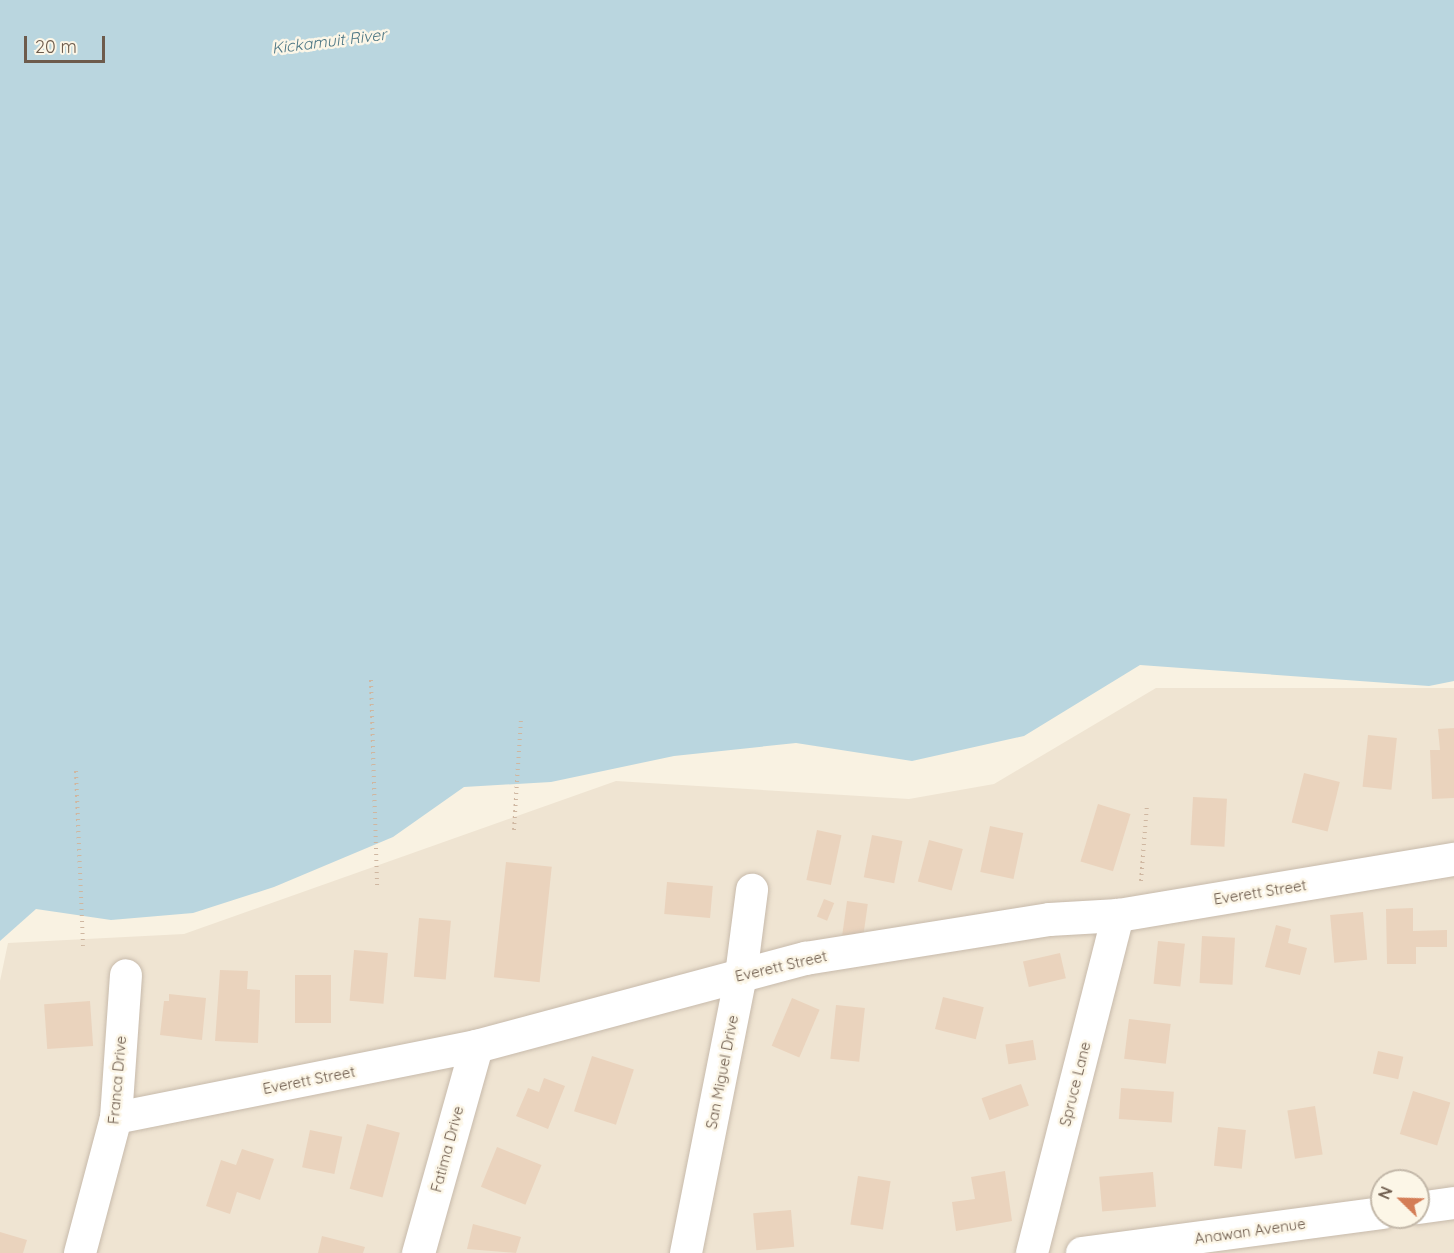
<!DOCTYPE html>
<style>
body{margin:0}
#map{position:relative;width:1454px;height:1253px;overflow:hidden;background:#f9f2e2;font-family:Quicksand,sans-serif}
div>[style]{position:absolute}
.residential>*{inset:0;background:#efe4d2}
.water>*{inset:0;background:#bad6df}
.building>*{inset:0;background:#ead3bd;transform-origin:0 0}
.path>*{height:4px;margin-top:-2px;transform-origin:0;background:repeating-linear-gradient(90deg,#cfb7a1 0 1.5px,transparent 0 6px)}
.roads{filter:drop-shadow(0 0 2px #c7baab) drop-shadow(0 0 2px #c7baab)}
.minor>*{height:32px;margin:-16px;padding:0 16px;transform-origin:16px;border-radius:16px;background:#fff}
.tertiary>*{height:33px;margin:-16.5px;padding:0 16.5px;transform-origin:16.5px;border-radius:16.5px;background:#fff}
span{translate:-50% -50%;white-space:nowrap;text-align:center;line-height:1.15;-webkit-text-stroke:5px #fcf6e7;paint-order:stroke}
.street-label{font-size:15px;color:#6d5b4c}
.water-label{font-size:16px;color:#4c7684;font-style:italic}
.north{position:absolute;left:1370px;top:1169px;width:60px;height:60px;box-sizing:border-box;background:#fcf6e7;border:2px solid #c3b8a9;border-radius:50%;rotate:293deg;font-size:16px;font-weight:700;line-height:24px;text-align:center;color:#6d5b4c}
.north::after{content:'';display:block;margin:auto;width:21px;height:27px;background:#d47d56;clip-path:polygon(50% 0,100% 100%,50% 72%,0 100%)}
.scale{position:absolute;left:24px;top:36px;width:81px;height:27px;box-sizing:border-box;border:3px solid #6d5b4c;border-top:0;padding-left:8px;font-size:18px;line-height:21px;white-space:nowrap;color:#6d5b4c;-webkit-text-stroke:4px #fcf6e7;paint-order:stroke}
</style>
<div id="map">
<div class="residential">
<div style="clip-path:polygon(evenodd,1156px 688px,1454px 688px,1454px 1253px,0 1253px,0 981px,8px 943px,184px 934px,616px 781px,909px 799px,994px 784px,1156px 688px,1382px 1181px,1418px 1181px,1418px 1217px,1382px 1217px,1382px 1181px)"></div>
</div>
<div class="water">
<div style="clip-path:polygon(0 0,1454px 0,1454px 681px,1429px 686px,1140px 665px,1024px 736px,912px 761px,796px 743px,674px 756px,551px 782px,464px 787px,393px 837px,274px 887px,193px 913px,111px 920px,36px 909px,0 941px)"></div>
</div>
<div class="building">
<div style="clip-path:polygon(1454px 728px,1454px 798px,1432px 799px,1430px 750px,1440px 750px,1438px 729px)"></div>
<div style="left:1368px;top:735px;width:29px;height:52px;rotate:6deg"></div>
<div style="left:1304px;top:773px;width:37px;height:51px;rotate:14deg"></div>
<div style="left:1193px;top:797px;width:34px;height:48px;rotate:3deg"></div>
<div style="left:1098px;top:804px;width:34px;height:60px;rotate:17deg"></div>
<div style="left:990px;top:826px;width:34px;height:47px;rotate:12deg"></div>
<div style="left:817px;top:830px;width:25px;height:51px;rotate:12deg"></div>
<div style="left:872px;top:835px;width:31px;height:43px;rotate:11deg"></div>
<div style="left:929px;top:840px;width:35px;height:43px;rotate:15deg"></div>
<div style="left:506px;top:862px;width:46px;height:116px;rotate:6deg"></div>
<div style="left:667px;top:882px;width:46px;height:32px;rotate:5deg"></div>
<div style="left:824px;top:899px;width:11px;height:19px;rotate:22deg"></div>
<div style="left:847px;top:901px;width:21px;height:34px;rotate:8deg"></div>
<div style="clip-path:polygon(1413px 908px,1413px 931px,1447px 930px,1447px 947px,1416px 947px,1416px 964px,1387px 964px,1386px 909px)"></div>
<div style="left:1363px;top:912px;width:48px;height:33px;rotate:85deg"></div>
<div style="left:419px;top:918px;width:32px;height:59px;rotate:5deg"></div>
<div style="clip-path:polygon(1276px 925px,1291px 929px,1288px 943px,1307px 948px,1300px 975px,1265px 967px)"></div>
<div style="left:1202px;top:936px;width:33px;height:47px;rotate:3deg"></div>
<div style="left:1158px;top:941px;width:27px;height:43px;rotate:6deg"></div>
<div style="left:354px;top:950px;width:34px;height:51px;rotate:5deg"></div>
<div style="left:1060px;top:953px;width:26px;height:38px;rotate:77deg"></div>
<div style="clip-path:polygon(220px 970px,248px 971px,247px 989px,260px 990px,258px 1043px,215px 1041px)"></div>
<div style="left:295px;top:975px;width:36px;height:48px"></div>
<div style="clip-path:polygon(169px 994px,206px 998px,202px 1040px,160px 1035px,164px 1001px,169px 1001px)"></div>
<div style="left:943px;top:997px;width:42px;height:33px;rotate:14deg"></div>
<div style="left:792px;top:998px;width:30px;height:52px;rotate:23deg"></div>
<div style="left:90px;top:1001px;width:45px;height:46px;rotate:86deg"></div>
<div style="left:836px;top:1005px;width:29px;height:54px;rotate:6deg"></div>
<div style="left:1129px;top:1019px;width:42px;height:40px;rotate:7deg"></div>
<div style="left:1033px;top:1040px;width:20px;height:28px;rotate:81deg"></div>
<div style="left:1378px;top:1051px;width:26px;height:23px;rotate:13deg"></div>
<div style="left:592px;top:1056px;width:44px;height:58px;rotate:18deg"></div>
<div style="clip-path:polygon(544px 1078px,565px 1086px,548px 1129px,516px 1116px,528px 1088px,539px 1092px)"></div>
<div style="left:1021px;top:1084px;width:23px;height:42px;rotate:70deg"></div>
<div style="left:1121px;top:1088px;width:53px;height:31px;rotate:4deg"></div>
<div style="left:1413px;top:1091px;width:39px;height:45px;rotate:17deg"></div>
<div style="left:1315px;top:1106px;width:49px;height:28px;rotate:81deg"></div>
<div style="left:367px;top:1124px;width:34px;height:67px;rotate:15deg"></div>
<div style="left:1218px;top:1127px;width:28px;height:39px;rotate:6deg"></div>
<div style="left:310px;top:1130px;width:33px;height:38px;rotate:12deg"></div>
<div style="left:497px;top:1147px;width:48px;height:43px;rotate:22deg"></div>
<div style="clip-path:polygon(242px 1149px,274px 1159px,260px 1200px,237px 1192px,230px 1214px,206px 1206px,221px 1160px,236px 1165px)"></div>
<div style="clip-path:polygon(1005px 1171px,1012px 1221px,956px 1231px,952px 1202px,975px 1199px,971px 1177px)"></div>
<div style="left:1153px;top:1172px;width:35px;height:54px;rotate:85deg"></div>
<div style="left:858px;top:1176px;width:33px;height:49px;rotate:9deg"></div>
<div style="left:791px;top:1210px;width:37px;height:38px;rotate:85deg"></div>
<div style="clip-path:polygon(473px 1224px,521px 1237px,516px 1253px,467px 1249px)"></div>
<div style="clip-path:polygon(0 1232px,27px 1240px,23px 1253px,0 1253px)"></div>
<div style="clip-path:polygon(322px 1236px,365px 1247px,363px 1253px,318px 1253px)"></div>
</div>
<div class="path">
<div style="left:371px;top:680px;width:207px;rotate:88.3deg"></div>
<div style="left:76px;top:771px;width:175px;rotate:87.7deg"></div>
<div style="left:514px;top:830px;width:111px;rotate:-86.4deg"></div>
<div style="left:1141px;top:881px;width:77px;rotate:-85.5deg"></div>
</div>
<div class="roads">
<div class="minor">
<div style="left:116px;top:1118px;width:367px;rotate:-11.3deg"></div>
<div style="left:1418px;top:1208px;width:36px;rotate:-8deg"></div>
<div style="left:80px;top:1253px;width:140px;rotate:-75.1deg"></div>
<div style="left:116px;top:1118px;width:143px;rotate:-86deg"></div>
<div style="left:686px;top:1253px;width:283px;rotate:-78.8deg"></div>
<div style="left:741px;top:975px;width:86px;rotate:-82.6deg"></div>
<div style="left:1032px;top:1253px;width:349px;rotate:-75.7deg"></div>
<div style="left:1082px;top:1253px;width:303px;rotate:-7.6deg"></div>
</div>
<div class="tertiary">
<div style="left:418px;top:1253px;width:215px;rotate:-74.3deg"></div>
<div style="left:476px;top:1046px;width:341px;rotate:-15deg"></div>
<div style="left:805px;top:958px;width:247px;rotate:-9.1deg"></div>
<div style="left:1049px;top:919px;width:69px;rotate:-3.3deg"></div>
<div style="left:1118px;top:915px;width:341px;rotate:-9.5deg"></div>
</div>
</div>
<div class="street-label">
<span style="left:1260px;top:892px;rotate:-9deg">Everett Street</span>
<span style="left:781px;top:966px;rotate:-13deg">Everett Street</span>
<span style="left:722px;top:1072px;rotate:-79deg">San Miguel Drive</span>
<span style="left:117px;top:1080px;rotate:-85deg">Franca Drive</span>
<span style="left:309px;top:1080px;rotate:-11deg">Everett Street</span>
<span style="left:1075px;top:1084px;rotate:-76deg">Spruce Lane</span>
<span style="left:447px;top:1149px;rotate:-75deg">Fatima Drive</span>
<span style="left:1250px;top:1231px;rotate:-8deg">Anawan Avenue</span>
</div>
<div class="water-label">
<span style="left:329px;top:41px;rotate:-7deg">Kickamuit River</span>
</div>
<div class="north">N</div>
<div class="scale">20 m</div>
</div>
